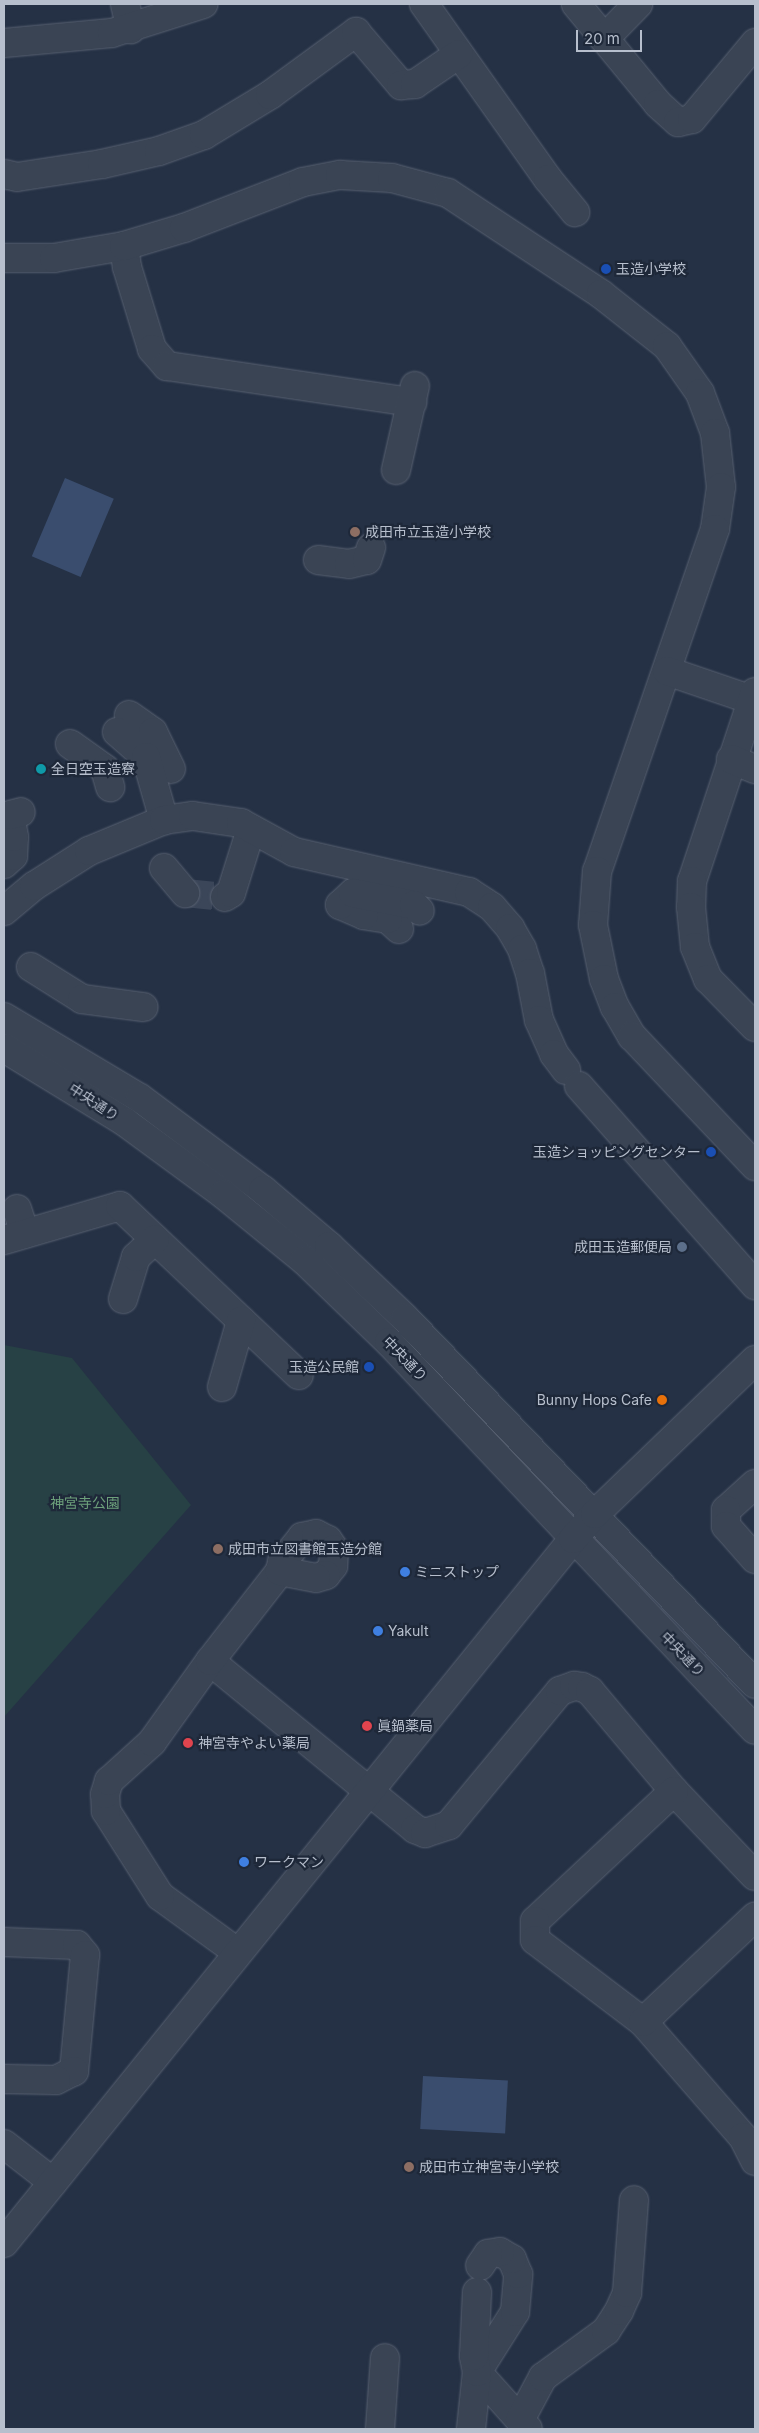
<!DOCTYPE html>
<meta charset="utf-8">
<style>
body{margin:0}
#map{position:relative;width:759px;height:2433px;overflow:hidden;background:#253145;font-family:Inter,"Noto Sans JP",sans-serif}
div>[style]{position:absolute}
.green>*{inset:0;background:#274145}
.water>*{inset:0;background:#3a4d6e;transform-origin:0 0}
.minor-tunnel>*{height:28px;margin-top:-14px;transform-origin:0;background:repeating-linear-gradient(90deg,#3b4659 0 28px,transparent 0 42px)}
.roads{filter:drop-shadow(0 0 1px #586171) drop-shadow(0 0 1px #586171)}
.minor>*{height:28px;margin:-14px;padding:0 14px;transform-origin:14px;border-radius:14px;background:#3a4454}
.dots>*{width:14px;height:14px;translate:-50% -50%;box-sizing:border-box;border:2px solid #1e2839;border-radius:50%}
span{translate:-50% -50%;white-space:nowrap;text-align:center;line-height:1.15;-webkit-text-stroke:4.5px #1e2839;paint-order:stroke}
.poi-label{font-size:14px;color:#b7bfcd}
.left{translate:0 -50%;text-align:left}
.right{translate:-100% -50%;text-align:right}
.street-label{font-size:14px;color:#b7bfcd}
.park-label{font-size:14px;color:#6da07b}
.frame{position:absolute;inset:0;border:5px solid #b7bfcd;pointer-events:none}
.scale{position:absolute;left:576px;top:30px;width:66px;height:22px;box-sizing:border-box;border:2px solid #b7bfcd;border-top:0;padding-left:6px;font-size:15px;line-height:18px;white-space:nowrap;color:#b7bfcd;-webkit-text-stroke:4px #1e2839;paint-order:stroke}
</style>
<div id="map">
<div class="green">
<div style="clip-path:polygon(4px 1345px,72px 1358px,191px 1505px,4px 1717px)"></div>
</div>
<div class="water">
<div style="left:65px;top:478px;width:53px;height:85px;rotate:23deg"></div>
<div style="left:423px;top:2076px;width:85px;height:53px;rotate:3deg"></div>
</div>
<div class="minor-tunnel">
<div style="left:185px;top:893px;width:40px;rotate:5.7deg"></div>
</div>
<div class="roads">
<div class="minor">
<div style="left:125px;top:4px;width:26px;rotate:77deg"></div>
<div style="left:424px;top:4px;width:214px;rotate:54.7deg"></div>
<div style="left:548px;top:179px;width:43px;rotate:50.7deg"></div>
<div style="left:576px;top:4px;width:129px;rotate:50.6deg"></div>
<div style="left:658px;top:104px;width:27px;rotate:42deg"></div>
<div style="left:678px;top:122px;width:14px;rotate:-12deg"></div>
<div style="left:692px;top:119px;width:99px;rotate:-50.3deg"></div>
<div style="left:604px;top:39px;width:49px;rotate:-45.8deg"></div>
<div style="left:4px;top:43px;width:108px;rotate:-5.3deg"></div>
<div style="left:112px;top:33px;width:96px;rotate:-17.7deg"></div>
<div style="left:4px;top:174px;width:13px;rotate:13deg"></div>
<div style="left:17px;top:177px;width:86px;rotate:-8.7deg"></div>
<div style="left:102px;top:164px;width:58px;rotate:-12.8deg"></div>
<div style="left:159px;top:151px;width:48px;rotate:-19.6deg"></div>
<div style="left:204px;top:135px;width:77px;rotate:-31.2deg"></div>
<div style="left:270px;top:95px;width:107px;rotate:-36.2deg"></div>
<div style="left:356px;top:32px;width:70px;rotate:49.7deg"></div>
<div style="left:401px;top:85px;width:14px;rotate:-4deg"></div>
<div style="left:415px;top:84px;width:53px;rotate:-34.3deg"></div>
<div style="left:124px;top:246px;width:21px;rotate:82deg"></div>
<div style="left:127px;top:267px;width:86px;rotate:73deg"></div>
<div style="left:152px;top:349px;width:23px;rotate:49deg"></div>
<div style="left:167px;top:366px;width:248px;rotate:8.4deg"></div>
<div style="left:4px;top:258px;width:50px"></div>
<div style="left:54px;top:258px;width:71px;rotate:-9.7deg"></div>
<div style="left:124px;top:246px;width:63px;rotate:-16.7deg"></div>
<div style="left:184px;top:228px;width:128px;rotate:-21.1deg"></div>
<div style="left:303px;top:182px;width:38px;rotate:-11deg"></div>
<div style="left:340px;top:175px;width:52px;rotate:3.3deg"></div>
<div style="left:392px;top:178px;width:58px;rotate:15deg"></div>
<div style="left:448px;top:193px;width:183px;rotate:33.4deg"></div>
<div style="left:601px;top:294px;width:84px;rotate:38.2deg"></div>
<div style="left:667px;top:346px;width:57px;rotate:54.9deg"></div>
<div style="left:700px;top:393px;width:43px;rotate:69.4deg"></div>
<div style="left:715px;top:433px;width:54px;rotate:83.7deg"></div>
<div style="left:721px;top:487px;width:42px;rotate:98.1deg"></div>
<div style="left:715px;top:529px;width:362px;rotate:109deg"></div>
<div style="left:597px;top:871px;width:54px;rotate:94.2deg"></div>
<div style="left:593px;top:925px;width:55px;rotate:78.5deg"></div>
<div style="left:604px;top:979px;width:30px;rotate:69deg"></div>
<div style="left:615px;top:1007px;width:34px;rotate:60deg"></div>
<div style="left:632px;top:1036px;width:179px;rotate:46.6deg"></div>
<div style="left:396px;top:470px;width:86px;rotate:-77.3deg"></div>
<div style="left:318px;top:560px;width:31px;rotate:7deg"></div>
<div style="left:349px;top:564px;width:18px;rotate:-13deg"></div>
<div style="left:367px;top:560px;width:13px;rotate:-72deg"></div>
<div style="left:667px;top:671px;width:90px;rotate:18.8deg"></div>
<div style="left:755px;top:692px;width:199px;rotate:108.4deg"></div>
<div style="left:692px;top:881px;width:26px;rotate:92deg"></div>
<div style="left:691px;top:907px;width:40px;rotate:84.3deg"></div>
<div style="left:695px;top:947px;width:35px;rotate:68deg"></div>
<div style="left:708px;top:979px;width:67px;rotate:45.6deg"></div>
<div style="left:129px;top:715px;width:29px;rotate:35deg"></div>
<div style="left:153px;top:732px;width:41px;rotate:64.1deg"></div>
<div style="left:117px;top:732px;width:38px;rotate:41deg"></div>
<div style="left:146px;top:757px;width:66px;rotate:74.1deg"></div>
<div style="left:70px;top:744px;width:43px;rotate:35.5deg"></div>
<div style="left:105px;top:769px;width:19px;rotate:74deg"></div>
<div style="left:731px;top:759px;width:26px;rotate:23deg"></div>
<div style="left:4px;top:864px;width:12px;rotate:-42deg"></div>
<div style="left:13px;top:856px;width:19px;rotate:-87deg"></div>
<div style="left:14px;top:837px;width:22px;rotate:-100deg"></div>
<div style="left:10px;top:815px;width:11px;rotate:-15deg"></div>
<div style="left:164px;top:868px;width:33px;rotate:50deg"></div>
<div style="left:225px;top:897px;width:7px;rotate:-34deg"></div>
<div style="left:231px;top:893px;width:67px;rotate:-72.6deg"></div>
<div style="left:4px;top:911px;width:39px;rotate:-40deg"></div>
<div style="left:34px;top:886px;width:65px;rotate:-32.5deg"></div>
<div style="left:89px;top:851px;width:81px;rotate:-22.5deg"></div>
<div style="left:164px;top:820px;width:29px;rotate:-8deg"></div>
<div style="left:193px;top:816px;width:49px;rotate:8.3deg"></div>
<div style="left:241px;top:823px;width:60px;rotate:28.7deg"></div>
<div style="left:294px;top:852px;width:180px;rotate:12.9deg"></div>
<div style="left:469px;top:892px;width:27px;rotate:33deg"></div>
<div style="left:492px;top:907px;width:28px;rotate:49deg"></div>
<div style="left:510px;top:928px;width:24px;rotate:60deg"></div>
<div style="left:522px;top:949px;width:25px;rotate:72deg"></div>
<div style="left:530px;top:973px;width:48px;rotate:79.2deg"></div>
<div style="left:539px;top:1020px;width:37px;rotate:66deg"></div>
<div style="left:554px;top:1054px;width:20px;rotate:53deg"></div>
<div style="left:399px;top:929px;width:15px;rotate:-138deg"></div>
<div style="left:388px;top:919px;width:24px;rotate:-171deg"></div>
<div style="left:364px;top:915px;width:26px;rotate:-157deg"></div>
<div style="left:340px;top:905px;width:18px;rotate:-43deg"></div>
<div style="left:353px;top:893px;width:62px;rotate:11.1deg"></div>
<div style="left:414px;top:905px;width:8px;rotate:45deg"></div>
<div style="left:31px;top:967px;width:60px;rotate:32.1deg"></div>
<div style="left:82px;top:999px;width:62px;rotate:7.5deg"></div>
<div style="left:4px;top:1017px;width:158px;rotate:30.8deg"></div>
<div style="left:140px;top:1098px;width:154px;rotate:36.8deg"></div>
<div style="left:263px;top:1190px;width:87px;rotate:40.3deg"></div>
<div style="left:329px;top:1246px;width:105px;rotate:43.5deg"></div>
<div style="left:405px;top:1318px;width:506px;rotate:46.28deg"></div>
<div style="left:4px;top:1048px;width:142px;rotate:31.4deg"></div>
<div style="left:125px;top:1122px;width:122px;rotate:36.3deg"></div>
<div style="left:223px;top:1194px;width:104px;rotate:39.2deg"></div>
<div style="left:304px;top:1260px;width:118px;rotate:44deg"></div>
<div style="left:389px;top:1342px;width:533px;rotate:46.67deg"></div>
<div style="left:579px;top:1086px;width:266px;rotate:48.5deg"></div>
<div style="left:17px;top:1209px;width:26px;rotate:72deg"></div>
<div style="left:4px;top:1240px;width:121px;rotate:-16.3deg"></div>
<div style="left:120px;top:1206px;width:246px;rotate:43.4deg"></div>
<div style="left:123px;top:1299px;width:44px;rotate:-72.8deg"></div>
<div style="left:136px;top:1257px;width:26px;rotate:-43deg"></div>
<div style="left:222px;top:1387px;width:69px;rotate:-73.9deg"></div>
<div style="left:755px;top:1484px;width:39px;rotate:138deg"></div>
<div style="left:726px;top:1510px;width:16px;rotate:90deg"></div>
<div style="left:726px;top:1526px;width:44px;rotate:48.7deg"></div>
<div style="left:210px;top:1661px;width:265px;rotate:39.3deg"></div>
<div style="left:415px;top:1829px;width:11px;rotate:22deg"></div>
<div style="left:425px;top:1833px;width:25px;rotate:-18deg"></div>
<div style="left:449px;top:1825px;width:174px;rotate:-50.4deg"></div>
<div style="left:560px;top:1691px;width:15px;rotate:-20deg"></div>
<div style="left:574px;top:1686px;width:8px;rotate:7deg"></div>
<div style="left:582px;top:1687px;width:9px;rotate:27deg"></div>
<div style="left:590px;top:1691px;width:131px;rotate:50deg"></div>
<div style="left:674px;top:1791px;width:117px;rotate:46.4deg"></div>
<div style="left:674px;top:1791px;width:190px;rotate:136.9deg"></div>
<div style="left:535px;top:1921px;width:19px;rotate:90deg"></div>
<div style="left:535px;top:1940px;width:136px;rotate:37.2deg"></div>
<div style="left:643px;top:2022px;width:152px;rotate:49deg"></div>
<div style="left:743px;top:2137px;width:27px;rotate:63deg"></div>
<div style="left:4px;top:1942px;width:73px;rotate:2.4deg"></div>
<div style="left:77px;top:1945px;width:13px;rotate:51deg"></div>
<div style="left:85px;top:1955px;width:117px;rotate:95.4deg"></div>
<div style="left:74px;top:2071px;width:20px;rotate:153deg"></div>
<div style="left:56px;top:2080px;width:52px;rotate:-178.9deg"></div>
<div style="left:237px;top:1952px;width:95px;rotate:-144deg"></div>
<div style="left:160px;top:1896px;width:101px;rotate:-122.4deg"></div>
<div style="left:106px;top:1811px;width:17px;rotate:-93deg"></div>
<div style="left:105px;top:1794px;width:14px;rotate:-73deg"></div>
<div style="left:109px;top:1781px;width:58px;rotate:-42.2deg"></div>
<div style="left:152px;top:1742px;width:100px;rotate:-54.4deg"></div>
<div style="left:210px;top:1661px;width:114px;rotate:-52.1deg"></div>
<div style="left:280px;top:1571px;width:9px;rotate:-77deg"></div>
<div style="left:282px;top:1562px;width:32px;rotate:-51deg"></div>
<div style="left:302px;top:1537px;width:14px;rotate:-12deg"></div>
<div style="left:316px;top:1534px;width:13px;rotate:27deg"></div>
<div style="left:328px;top:1540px;width:11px;rotate:56deg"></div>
<div style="left:334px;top:1549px;width:17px;rotate:93deg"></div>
<div style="left:333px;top:1566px;width:11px;rotate:128deg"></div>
<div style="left:326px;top:1575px;width:10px;rotate:163deg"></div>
<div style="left:316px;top:1578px;width:37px;rotate:-169deg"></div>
<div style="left:643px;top:2022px;width:154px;rotate:-43.2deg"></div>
<div style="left:4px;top:2144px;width:62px;rotate:37.8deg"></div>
<div style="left:4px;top:2243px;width:905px;rotate:-51.05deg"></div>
<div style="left:573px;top:1539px;width:33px;rotate:-49deg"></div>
<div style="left:595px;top:1514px;width:222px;rotate:-43.9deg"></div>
<div style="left:477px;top:2372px;width:71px;rotate:-57.7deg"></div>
<div style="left:515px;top:2312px;width:38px;rotate:-85deg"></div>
<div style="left:518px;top:2274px;width:16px;rotate:-112deg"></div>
<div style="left:512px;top:2259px;width:14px;rotate:-150deg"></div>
<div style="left:500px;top:2252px;width:12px;rotate:171deg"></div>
<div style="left:488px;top:2254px;width:14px;rotate:124deg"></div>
<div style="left:477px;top:2372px;width:76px;rotate:48.2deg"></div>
<div style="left:520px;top:2420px;width:49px;rotate:-61.9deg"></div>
<div style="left:543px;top:2377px;width:78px;rotate:-36.1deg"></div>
<div style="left:606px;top:2331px;width:24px;rotate:-57deg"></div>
<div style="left:619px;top:2311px;width:20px;rotate:-66deg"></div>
<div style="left:627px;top:2293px;width:93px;rotate:-85.7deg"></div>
<div style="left:380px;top:2429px;width:71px;rotate:-86deg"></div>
<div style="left:471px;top:2429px;width:57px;rotate:-84deg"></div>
<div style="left:477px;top:2372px;width:16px;rotate:-101deg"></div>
<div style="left:474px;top:2356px;width:64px;rotate:-87.3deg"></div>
</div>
</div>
<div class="dots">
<div style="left:606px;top:269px;background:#1a4fb4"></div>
<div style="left:355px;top:532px;background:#8d6e63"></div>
<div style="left:41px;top:769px;background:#0f9aa8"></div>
<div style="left:711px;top:1152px;background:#1a4fb4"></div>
<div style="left:682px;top:1247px;background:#5c6f8a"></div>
<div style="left:369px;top:1367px;background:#1a4fb4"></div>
<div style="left:662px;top:1400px;background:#e8710a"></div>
<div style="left:218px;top:1549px;background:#8d6e63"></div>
<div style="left:405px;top:1572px;background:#3f7fe0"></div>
<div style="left:378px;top:1631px;background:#3f7fe0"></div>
<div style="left:367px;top:1726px;background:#e0444e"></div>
<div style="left:188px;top:1743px;background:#e0444e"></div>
<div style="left:244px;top:1862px;background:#3f7fe0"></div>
<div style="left:409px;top:2167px;background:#8d6e63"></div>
</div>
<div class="poi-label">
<span class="left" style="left:616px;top:269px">玉造小学校</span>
<span class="left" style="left:365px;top:532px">成田市立玉造小学校</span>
<span class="left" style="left:51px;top:769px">全日空玉造寮</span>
<span class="right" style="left:701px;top:1152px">玉造ショッピングセンター</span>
<span class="right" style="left:672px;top:1247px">成田玉造郵便局</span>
<span class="right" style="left:359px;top:1367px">玉造公民館</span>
<span class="right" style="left:652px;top:1400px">Bunny Hops Cafe</span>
<span class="left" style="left:228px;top:1549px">成田市立図書館玉造分館</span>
<span class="left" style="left:415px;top:1572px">ミニストップ</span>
<span class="left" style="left:388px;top:1631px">Yakult</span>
<span class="left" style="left:377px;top:1726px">眞鍋薬局</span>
<span class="left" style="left:198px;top:1743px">神宮寺やよい薬局</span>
<span class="left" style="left:254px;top:1862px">ワークマン</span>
<span class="left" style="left:419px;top:2167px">成田市立神宮寺小学校</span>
</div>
<div class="street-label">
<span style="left:94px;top:1102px;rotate:33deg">中央通り</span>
<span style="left:405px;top:1359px;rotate:46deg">中央通り</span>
<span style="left:683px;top:1654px;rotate:46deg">中央通り</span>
</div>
<div class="park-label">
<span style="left:85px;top:1503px">神宮寺公園</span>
</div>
<div class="frame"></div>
<div class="scale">20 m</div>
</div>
